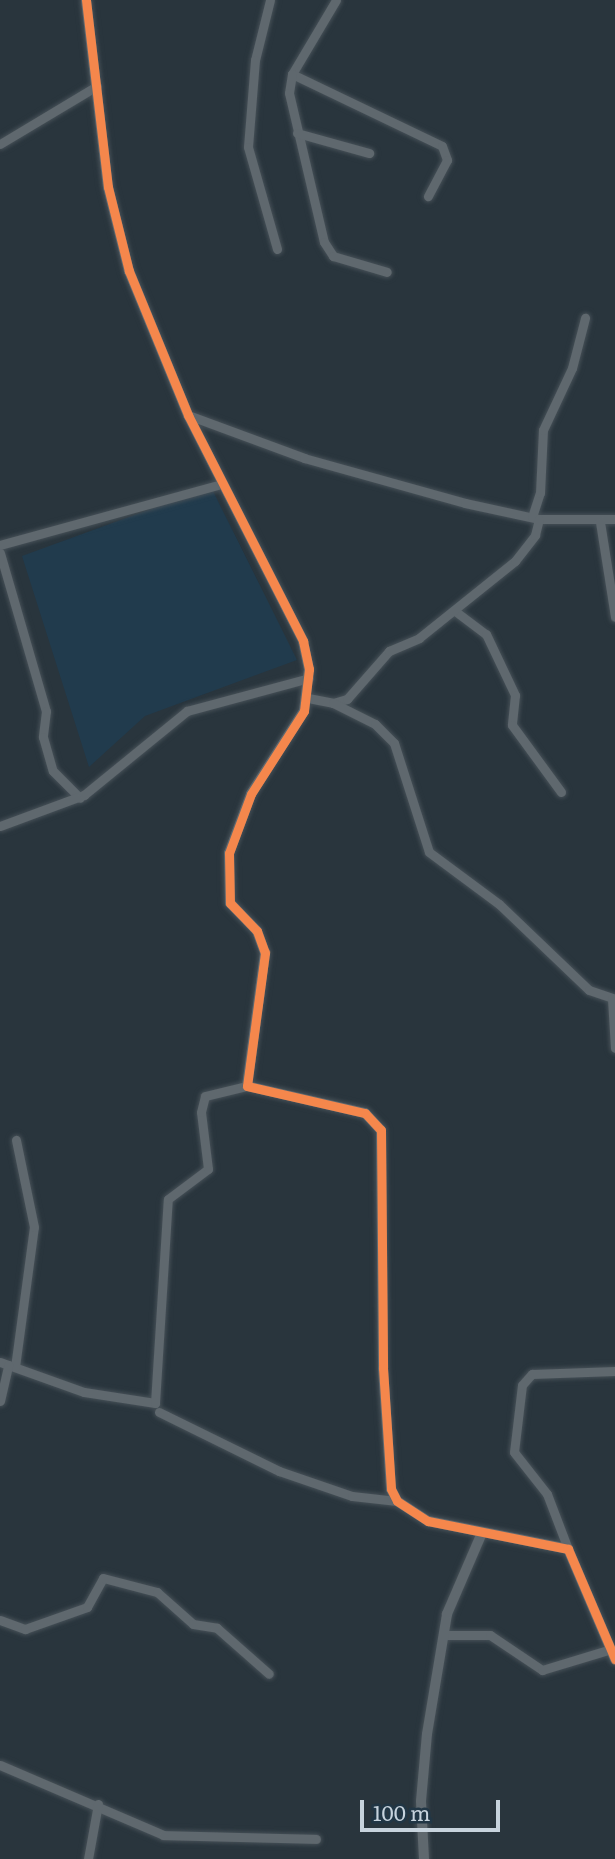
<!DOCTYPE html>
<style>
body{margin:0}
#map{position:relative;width:615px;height:1859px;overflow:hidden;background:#29353d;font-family:Literata,serif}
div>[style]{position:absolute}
.built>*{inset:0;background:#213b4d}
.roads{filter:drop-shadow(0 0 2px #465057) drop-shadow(0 0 2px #465057)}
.minor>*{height:9px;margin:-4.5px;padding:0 4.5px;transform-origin:4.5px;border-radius:4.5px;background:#5f686e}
.tertiary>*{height:10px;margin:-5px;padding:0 5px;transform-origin:5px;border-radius:5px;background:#5f686e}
.cycleway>*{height:9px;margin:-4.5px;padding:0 4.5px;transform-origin:4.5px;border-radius:4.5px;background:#f5874c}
span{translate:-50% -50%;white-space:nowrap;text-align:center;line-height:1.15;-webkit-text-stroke:6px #213645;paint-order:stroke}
.scale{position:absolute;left:360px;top:1800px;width:140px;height:32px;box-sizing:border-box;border:4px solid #c7d3dd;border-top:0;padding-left:9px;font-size:21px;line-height:24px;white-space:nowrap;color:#c7d3dd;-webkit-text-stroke:5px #213645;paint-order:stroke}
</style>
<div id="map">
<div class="built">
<div style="clip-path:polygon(211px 487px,297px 660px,145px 716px,89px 767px,22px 556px)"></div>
</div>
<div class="roads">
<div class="minor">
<div style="left:270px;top:0;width:62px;rotate:104deg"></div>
<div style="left:255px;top:60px;width:87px;rotate:94.6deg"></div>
<div style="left:248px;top:147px;width:106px;rotate:74.1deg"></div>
<div style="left:336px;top:0;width:86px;rotate:120.7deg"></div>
<div style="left:292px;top:74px;width:166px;rotate:25.6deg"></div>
<div style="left:442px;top:146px;width:15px;rotate:70deg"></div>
<div style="left:447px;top:160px;width:41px;rotate:117.8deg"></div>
<div style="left:292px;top:74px;width:19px;rotate:99deg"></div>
<div style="left:289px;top:93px;width:153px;rotate:76.8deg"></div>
<div style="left:324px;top:242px;width:17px;rotate:57deg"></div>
<div style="left:333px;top:256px;width:56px;rotate:16.5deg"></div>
<div style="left:297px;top:133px;width:75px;rotate:15.5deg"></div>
<div style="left:0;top:144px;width:113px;rotate:-30.9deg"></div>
<div style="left:188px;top:415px;width:124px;rotate:20.3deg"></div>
<div style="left:304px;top:458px;width:167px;rotate:15.6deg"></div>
<div style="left:465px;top:503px;width:76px;rotate:12.2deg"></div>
<div style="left:539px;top:519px;width:76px"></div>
<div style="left:532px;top:517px;width:25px;rotate:-72deg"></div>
<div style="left:540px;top:493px;width:63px;rotate:-87.3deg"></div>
<div style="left:543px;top:430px;width:68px;rotate:-64.9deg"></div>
<div style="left:572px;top:368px;width:52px;rotate:-75.4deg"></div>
<div style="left:600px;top:522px;width:96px;rotate:81deg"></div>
<div style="left:0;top:545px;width:229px;rotate:-15.4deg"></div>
<div style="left:0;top:553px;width:165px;rotate:73.8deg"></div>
<div style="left:46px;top:711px;width:26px;rotate:97deg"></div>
<div style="left:43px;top:737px;width:35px;rotate:74deg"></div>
<div style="left:53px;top:771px;width:38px;rotate:45deg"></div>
<div style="left:455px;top:611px;width:39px;rotate:37deg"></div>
<div style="left:486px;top:634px;width:68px;rotate:64.6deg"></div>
<div style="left:515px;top:695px;width:30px;rotate:96deg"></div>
<div style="left:512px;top:725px;width:83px;rotate:53.8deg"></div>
<div style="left:308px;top:698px;width:25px;rotate:11deg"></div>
<div style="left:333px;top:703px;width:15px;rotate:-16deg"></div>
<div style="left:347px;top:699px;width:64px;rotate:-48.8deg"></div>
<div style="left:389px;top:651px;width:33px;rotate:-23deg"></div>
<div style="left:419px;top:638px;width:123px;rotate:-38.7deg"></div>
<div style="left:515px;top:561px;width:33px;rotate:-52deg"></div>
<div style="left:535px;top:535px;width:16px;rotate:-76deg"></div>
<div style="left:333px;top:703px;width:47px;rotate:26.6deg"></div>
<div style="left:375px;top:724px;width:27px;rotate:45deg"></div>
<div style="left:394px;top:743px;width:114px;rotate:72.2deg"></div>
<div style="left:429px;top:852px;width:87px;rotate:36.6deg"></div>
<div style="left:499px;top:904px;width:124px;rotate:43.7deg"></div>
<div style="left:589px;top:990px;width:28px;rotate:19deg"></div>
<div style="left:0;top:826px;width:90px;rotate:-20.3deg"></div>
<div style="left:84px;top:795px;width:133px;rotate:-39.2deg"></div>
<div style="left:187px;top:711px;width:126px;rotate:-15.1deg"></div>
<div style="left:612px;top:999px;width:49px;rotate:86.5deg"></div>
<div style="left:0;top:1362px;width:89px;rotate:19.7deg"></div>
<div style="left:84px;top:1392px;width:72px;rotate:8.8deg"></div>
<div style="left:155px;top:1403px;width:204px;rotate:-86.4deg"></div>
<div style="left:168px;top:1199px;width:50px;rotate:-36.9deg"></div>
<div style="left:208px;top:1169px;width:57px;rotate:-97deg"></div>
<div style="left:201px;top:1112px;width:16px;rotate:-76deg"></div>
<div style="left:205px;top:1096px;width:43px;rotate:-13.4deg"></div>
<div style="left:15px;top:1367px;width:141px;rotate:-82.3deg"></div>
<div style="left:34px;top:1227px;width:89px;rotate:-101.7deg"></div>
<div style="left:0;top:1401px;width:37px;rotate:-77deg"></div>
<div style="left:159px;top:1412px;width:134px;rotate:26.2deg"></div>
<div style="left:279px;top:1471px;width:77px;rotate:18.9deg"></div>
<div style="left:352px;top:1496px;width:45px;rotate:6.3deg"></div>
<div style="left:568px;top:1549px;width:59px;rotate:-110.9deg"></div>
<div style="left:547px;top:1494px;width:53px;rotate:-128.2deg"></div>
<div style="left:514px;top:1452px;width:67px;rotate:-83.2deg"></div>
<div style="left:522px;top:1385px;width:15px;rotate:-48deg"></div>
<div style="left:532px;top:1374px;width:83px;rotate:-2.1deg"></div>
<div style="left:0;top:1620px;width:27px;rotate:20deg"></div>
<div style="left:25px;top:1629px;width:66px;rotate:-19.5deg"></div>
<div style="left:87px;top:1607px;width:33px;rotate:-61deg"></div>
<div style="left:103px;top:1578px;width:56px;rotate:14.5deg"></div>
<div style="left:157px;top:1592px;width:48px;rotate:41.6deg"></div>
<div style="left:193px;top:1624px;width:24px;rotate:9deg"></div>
<div style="left:217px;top:1628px;width:69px;rotate:41.5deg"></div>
<div style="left:443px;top:1635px;width:47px"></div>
<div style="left:490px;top:1635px;width:63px;rotate:33.9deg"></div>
<div style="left:542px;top:1670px;width:72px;rotate:-16.9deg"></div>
<div style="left:0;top:1765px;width:177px;rotate:23.2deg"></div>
<div style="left:163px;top:1835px;width:153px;rotate:1.5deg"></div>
<div style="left:88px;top:1859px;width:56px;rotate:-79.7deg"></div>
</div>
<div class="tertiary">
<div style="left:86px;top:0;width:188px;rotate:83.3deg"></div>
<div style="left:108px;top:187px;width:87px;rotate:76deg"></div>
<div style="left:129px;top:271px;width:156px;rotate:67.7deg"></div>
<div style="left:188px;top:415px;width:254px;rotate:63deg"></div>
<div style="left:303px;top:641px;width:29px;rotate:78deg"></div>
<div style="left:309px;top:669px;width:42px;rotate:96.8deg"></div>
<div style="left:304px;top:711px;width:98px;rotate:122.6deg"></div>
<div style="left:251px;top:794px;width:63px;rotate:110.4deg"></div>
<div style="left:229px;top:853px;width:50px;rotate:88.9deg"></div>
<div style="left:230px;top:903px;width:39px;rotate:46deg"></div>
<div style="left:257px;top:931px;width:23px;rotate:70deg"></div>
<div style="left:265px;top:953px;width:134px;rotate:97.7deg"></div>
<div style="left:247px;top:1086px;width:121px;rotate:12.9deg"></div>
<div style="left:365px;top:1113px;width:23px;rotate:47deg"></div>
<div style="left:381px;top:1130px;width:238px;rotate:89.5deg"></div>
<div style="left:383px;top:1368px;width:121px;rotate:86.2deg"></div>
<div style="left:391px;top:1489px;width:13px;rotate:63deg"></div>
<div style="left:397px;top:1501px;width:37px;rotate:33deg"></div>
<div style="left:428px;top:1521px;width:143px;rotate:11.3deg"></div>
<div style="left:568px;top:1549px;width:120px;rotate:66.9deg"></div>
<div style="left:424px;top:1859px;width:58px;rotate:-93deg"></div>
<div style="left:421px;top:1801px;width:67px;rotate:-84.9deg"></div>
<div style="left:427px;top:1734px;width:122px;rotate:-80.5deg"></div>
<div style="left:447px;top:1614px;width:86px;rotate:-66.7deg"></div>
</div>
</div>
<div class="cycleway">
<div style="left:86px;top:0;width:188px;rotate:83.3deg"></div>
<div style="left:108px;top:187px;width:87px;rotate:76deg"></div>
<div style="left:129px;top:271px;width:156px;rotate:67.7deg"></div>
<div style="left:188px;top:415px;width:254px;rotate:63deg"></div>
<div style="left:303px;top:641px;width:29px;rotate:78deg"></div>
<div style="left:309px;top:669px;width:42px;rotate:96.8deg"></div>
<div style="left:304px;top:711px;width:98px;rotate:122.6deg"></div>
<div style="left:251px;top:794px;width:63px;rotate:110.4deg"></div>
<div style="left:229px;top:853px;width:50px;rotate:88.9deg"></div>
<div style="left:230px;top:903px;width:39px;rotate:46deg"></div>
<div style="left:257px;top:931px;width:23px;rotate:70deg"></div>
<div style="left:265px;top:953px;width:134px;rotate:97.7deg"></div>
<div style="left:247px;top:1086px;width:121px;rotate:12.9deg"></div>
<div style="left:365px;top:1113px;width:23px;rotate:47deg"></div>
<div style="left:381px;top:1130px;width:238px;rotate:89.5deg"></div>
<div style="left:383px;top:1368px;width:121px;rotate:86.2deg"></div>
<div style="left:391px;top:1489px;width:13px;rotate:63deg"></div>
<div style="left:397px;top:1501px;width:37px;rotate:33deg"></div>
<div style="left:428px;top:1521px;width:143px;rotate:11.3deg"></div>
<div style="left:568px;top:1549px;width:120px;rotate:66.9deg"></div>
</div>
<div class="scale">100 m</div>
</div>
